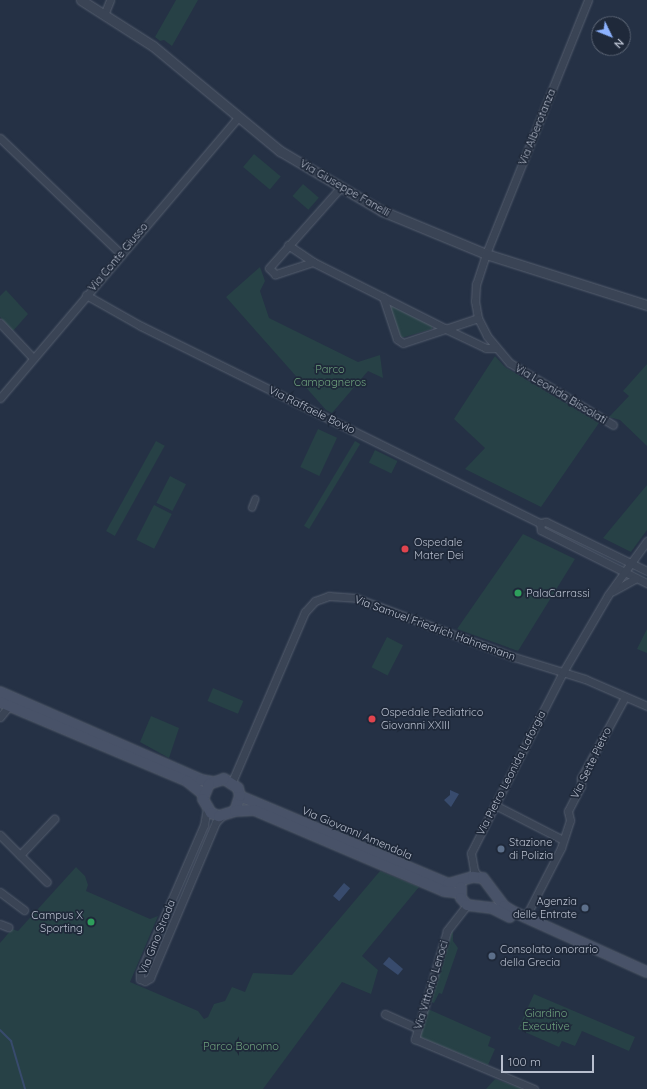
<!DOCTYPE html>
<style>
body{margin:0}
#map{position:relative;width:647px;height:1089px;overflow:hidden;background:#253145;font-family:Quicksand,sans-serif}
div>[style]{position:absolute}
.green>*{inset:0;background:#274146;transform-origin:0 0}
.water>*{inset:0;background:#384b6d;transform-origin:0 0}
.stream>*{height:2px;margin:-1px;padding:0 1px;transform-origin:1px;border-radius:1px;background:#384b6d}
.roads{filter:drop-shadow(0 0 1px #565f6f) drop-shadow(0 0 1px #565f6f)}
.pedestrian>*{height:5.5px;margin:-2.75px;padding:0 2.75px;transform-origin:2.75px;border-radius:2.75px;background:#3a4455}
.minor>*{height:7px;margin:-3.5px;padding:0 3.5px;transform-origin:3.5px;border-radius:3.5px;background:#3a4455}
.tertiary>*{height:9px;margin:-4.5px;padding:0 4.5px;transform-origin:4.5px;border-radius:4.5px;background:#3a4455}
.secondary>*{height:10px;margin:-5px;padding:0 5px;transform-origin:5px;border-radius:5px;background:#485268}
.dots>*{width:11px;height:11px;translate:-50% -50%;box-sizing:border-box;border:2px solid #1f293a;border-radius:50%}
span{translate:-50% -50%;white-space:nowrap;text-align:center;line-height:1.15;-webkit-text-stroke:3.5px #1f293a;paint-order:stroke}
.street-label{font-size:11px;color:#b8bfce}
.park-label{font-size:11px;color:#6da07c}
.poi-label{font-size:11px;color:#b8bfce}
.left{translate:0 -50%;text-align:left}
.right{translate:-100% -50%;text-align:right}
.north{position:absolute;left:591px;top:16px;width:40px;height:40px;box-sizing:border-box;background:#1f293a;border:1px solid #5c6575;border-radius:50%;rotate:133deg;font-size:11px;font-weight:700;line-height:16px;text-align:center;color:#b8bfce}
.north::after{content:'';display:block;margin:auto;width:14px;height:18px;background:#8cb2ff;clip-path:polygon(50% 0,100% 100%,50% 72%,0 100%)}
.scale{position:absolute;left:501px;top:1055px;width:93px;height:18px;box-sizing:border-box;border:2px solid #b8bfce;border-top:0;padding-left:5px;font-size:12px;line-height:14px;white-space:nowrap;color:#b8bfce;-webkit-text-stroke:3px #1f293a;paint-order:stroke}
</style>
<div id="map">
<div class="green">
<div style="clip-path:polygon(176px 0,198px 0,172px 46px,164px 40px,160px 41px,155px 37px)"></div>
<div style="left:254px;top:154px;width:35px;height:17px;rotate:40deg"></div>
<div style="left:303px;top:184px;width:21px;height:16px;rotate:41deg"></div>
<div style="clip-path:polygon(260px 267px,265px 281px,260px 291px,269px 318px,358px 362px,380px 355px,383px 378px,368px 371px,332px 413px,326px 410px,226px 297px)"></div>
<div style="clip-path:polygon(6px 290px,28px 314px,13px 331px,0 317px,0 296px)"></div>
<div style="clip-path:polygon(392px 306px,432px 326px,432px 329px,401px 338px,390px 308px)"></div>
<div style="clip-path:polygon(495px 356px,505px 367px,599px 423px,541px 507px,465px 469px,485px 448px,454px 419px)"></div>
<div style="clip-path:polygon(647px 364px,647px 446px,620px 420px,609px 417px,629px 396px,623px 391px)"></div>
<div style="left:318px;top:429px;width:21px;height:42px;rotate:25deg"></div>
<div style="left:156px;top:441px;width:10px;height:103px;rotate:29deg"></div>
<div style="left:355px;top:441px;width:6px;height:99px;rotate:31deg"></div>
<div style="left:375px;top:450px;width:25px;height:14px;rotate:26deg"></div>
<div style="left:170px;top:476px;width:18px;height:30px;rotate:27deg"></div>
<div style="clip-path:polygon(647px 485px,647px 530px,631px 552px,603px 538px)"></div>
<div style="left:154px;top:505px;width:20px;height:39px;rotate:27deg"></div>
<div style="clip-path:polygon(523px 534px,575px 559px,518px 651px,457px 629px)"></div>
<div style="clip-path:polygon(647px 629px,647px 653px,637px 649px)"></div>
<div style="left:387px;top:637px;width:18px;height:34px;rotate:27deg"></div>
<div style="left:213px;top:688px;width:33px;height:14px;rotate:23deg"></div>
<div style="clip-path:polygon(151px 716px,179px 728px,169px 758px,140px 742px)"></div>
<div style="clip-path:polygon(76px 867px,85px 876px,88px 885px,86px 891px,150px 919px,158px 916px,130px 982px,198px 1011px,204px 1019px,208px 1017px,214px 1004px,225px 1001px,232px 987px,245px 992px,253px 973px,292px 975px,380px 871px,419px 887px,362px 956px,378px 970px,371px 994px,342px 982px,263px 1089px,0 1089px,0 943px,12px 929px,18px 931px)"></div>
<div style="clip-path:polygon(453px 928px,453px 941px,458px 948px,442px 994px,439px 993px,434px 1003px,431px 1002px)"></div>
<div style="clip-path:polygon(534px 994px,635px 1037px,629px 1051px,582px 1031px,575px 1046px,562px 1041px,559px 1047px,518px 1029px)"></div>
<div style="clip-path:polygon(428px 1009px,491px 1037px,488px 1046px,495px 1049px,488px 1065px,420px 1037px)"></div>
<div style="clip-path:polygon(495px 1079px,522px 1089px,486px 1089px)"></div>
</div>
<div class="water">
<div style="clip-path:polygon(450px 790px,459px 794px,451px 807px,444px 800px,450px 795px)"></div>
<div style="left:344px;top:883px;width:8px;height:17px;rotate:40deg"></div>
<div style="clip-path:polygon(389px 957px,403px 969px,398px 975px,383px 964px)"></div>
</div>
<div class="stream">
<div style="left:0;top:1030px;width:16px;rotate:45deg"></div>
<div style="left:11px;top:1041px;width:50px;rotate:73.7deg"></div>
</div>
<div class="roads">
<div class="pedestrian">
<div style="left:252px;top:508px;width:9px;rotate:-69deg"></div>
</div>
<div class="minor">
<div style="left:588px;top:0;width:274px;rotate:111.9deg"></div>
<div style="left:486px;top:254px;width:32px;rotate:108deg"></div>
<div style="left:476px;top:284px;width:17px;rotate:93deg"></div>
<div style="left:475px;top:301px;width:17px;rotate:80deg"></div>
<div style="left:478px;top:318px;width:20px;rotate:63deg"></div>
<div style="left:487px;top:336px;width:35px;rotate:50deg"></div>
<div style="left:510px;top:363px;width:120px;rotate:31deg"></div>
<div style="left:104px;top:15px;width:16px;rotate:-68deg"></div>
<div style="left:0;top:138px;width:168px;rotate:43.8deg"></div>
<div style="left:288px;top:245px;width:30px;rotate:34deg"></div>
<div style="left:313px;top:262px;width:149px;rotate:26.7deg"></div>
<div style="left:446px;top:329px;width:44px;rotate:25.4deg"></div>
<div style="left:486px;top:348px;width:9px"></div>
<div style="left:313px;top:262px;width:40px;rotate:162deg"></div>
<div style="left:275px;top:274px;width:8px;rotate:-135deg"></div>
<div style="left:269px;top:268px;width:107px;rotate:-48.4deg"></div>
<div style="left:86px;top:295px;width:63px;rotate:29.4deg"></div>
<div style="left:141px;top:326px;width:445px;rotate:26.3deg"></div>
<div style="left:540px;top:523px;width:6px;rotate:-9deg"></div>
<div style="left:546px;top:522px;width:112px;rotate:25.9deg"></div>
<div style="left:383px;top:297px;width:44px;rotate:71.6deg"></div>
<div style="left:397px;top:339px;width:7px;rotate:34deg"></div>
<div style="left:403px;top:343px;width:79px;rotate:-18.4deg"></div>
<div style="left:0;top:323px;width:48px;rotate:46.7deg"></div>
<div style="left:0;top:398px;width:368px;rotate:-49.7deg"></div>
<div style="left:540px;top:523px;width:7px;rotate:82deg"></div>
<div style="left:541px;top:530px;width:119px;rotate:26.6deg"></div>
<div style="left:613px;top:591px;width:26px;rotate:-29deg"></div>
<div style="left:0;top:717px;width:14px;rotate:-51deg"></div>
<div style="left:232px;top:782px;width:185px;rotate:-66.8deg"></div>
<div style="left:305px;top:612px;width:15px;rotate:-48deg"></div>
<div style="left:315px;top:601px;width:15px;rotate:-20deg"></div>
<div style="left:329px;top:596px;width:27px;rotate:4deg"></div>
<div style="left:356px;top:598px;width:169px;rotate:20.5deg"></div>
<div style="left:514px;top:657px;width:74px;rotate:17.2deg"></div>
<div style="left:585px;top:679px;width:68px;rotate:23.5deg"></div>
<div style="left:495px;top:805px;width:76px;rotate:27.2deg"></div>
<div style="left:207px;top:808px;width:17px;rotate:100deg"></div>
<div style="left:204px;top:825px;width:161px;rotate:113.4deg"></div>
<div style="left:140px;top:973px;width:6px;rotate:90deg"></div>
<div style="left:140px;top:979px;width:5px;rotate:22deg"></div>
<div style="left:145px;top:981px;width:6px;rotate:-31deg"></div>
<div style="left:150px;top:978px;width:169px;rotate:-67.1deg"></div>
<div style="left:216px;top:822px;width:8px;rotate:-45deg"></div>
<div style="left:0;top:835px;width:66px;rotate:45deg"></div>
<div style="left:20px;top:855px;width:50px;rotate:-46.6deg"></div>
<div style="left:478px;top:877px;width:8px;rotate:-120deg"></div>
<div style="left:474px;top:870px;width:17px;rotate:-100deg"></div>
<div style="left:471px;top:853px;width:54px;rotate:-63.4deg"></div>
<div style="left:495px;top:805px;width:149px;rotate:-62.9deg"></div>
<div style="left:563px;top:672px;width:89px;rotate:-59.7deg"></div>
<div style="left:608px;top:595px;width:67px;rotate:-54.2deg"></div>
<div style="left:0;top:892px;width:30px;rotate:37deg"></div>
<div style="left:467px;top:905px;width:33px;rotate:128deg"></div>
<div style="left:447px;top:931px;width:113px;rotate:106.5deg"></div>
<div style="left:415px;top:1039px;width:129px;rotate:22.8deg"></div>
<div style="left:525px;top:918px;width:79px;rotate:-62.8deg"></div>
<div style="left:561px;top:848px;width:29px;rotate:-72deg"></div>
<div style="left:570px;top:820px;width:9px;rotate:-103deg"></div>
<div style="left:568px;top:811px;width:28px;rotate:-63deg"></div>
<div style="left:581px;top:786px;width:8px;rotate:-90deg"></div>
<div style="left:581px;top:778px;width:92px;rotate:-61.5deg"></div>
<div style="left:0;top:924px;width:9px;rotate:21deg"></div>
<div style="left:385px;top:1014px;width:36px;rotate:24deg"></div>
</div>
<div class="tertiary">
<div style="left:81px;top:0;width:85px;rotate:32.6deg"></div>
<div style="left:153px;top:46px;width:165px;rotate:39.6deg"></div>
<div style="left:280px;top:151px;width:118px;rotate:30.5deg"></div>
<div style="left:382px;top:211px;width:113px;rotate:22.5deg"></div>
<div style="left:486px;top:254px;width:169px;rotate:17.6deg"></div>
</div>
<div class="secondary">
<div style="left:0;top:692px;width:219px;rotate:23.6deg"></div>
<div style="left:201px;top:780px;width:12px;rotate:9deg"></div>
<div style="left:0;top:702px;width:203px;rotate:22.9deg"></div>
<div style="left:187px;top:781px;width:22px;rotate:39deg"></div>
<div style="left:240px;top:796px;width:226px;rotate:22.9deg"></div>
<div style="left:448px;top:884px;width:26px;rotate:-16deg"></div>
<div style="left:473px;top:877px;width:10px;rotate:6deg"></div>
<div style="left:483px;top:878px;width:35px;rotate:53deg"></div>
<div style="left:504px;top:906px;width:12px;rotate:31deg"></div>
<div style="left:514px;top:912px;width:146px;rotate:24.3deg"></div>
<div style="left:235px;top:811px;width:16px;rotate:-72deg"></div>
<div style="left:240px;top:796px;width:8px;rotate:-104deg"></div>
<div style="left:238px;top:788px;width:17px;rotate:-147deg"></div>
<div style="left:224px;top:779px;width:16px;rotate:162deg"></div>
<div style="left:209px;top:784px;width:16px;rotate:112deg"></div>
<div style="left:203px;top:799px;width:16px;rotate:60deg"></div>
<div style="left:211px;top:813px;width:9px;rotate:21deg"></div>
<div style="left:219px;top:816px;width:17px;rotate:-17deg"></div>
<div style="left:235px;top:811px;width:19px;rotate:-3deg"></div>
<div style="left:254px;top:810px;width:207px;rotate:23.1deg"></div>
<div style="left:444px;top:891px;width:16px;rotate:7deg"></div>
<div style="left:461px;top:887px;width:11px;rotate:90deg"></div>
<div style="left:461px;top:898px;width:9px;rotate:49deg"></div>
<div style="left:467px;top:905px;width:25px;rotate:7deg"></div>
<div style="left:492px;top:908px;width:20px;rotate:27deg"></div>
</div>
</div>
<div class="dots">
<div style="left:405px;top:549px;background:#e0444e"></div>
<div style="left:518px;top:593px;background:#2e9e5b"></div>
<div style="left:372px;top:719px;background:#e0444e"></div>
<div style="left:501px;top:849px;background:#5c6f8a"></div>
<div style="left:585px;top:908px;background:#5c6f8a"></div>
<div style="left:91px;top:922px;background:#2e9e5b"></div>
<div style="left:492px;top:956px;background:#5c6f8a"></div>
</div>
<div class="street-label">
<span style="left:537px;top:127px;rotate:-68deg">Via Alberotanza</span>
<span style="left:345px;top:188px;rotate:30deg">Via Giuseppe Fanelli</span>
<span style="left:118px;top:257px;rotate:-50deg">Via Conte Giusso</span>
<span style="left:561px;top:394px;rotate:31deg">Via Leonida Bissolati</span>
<span style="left:312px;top:410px;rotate:26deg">Via Raffaele Bovio</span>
<span style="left:435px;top:628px;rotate:20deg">Via Samuel Friedrich Hahnemann</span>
<span style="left:591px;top:763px;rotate:-64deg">Via Sette Pietro</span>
<span style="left:511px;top:773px;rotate:-63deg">Via Pietro Leonida Laforgia</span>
<span style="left:357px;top:833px;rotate:23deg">Via Giovanni Amendola</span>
<span style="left:157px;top:937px;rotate:-68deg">Via Gino Strada</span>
<span style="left:431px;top:985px;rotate:-73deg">Via Vittorio Lenoci</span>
</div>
<div class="park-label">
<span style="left:330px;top:376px">Parco<br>Campagneros</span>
<span style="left:546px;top:1020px">Giardino<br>Executive</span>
<span style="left:241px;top:1046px">Parco Bonomo</span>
</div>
<div class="poi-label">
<span class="left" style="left:414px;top:549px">Ospedale<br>Mater Dei</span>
<span class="left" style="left:526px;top:593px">PalaCarrassi</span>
<span class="left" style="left:381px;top:719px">Ospedale Pediatrico<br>Giovanni XXIII</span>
<span class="left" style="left:509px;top:849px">Stazione<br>di Polizia</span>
<span class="right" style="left:577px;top:908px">Agenzia<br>delle Entrate</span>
<span class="right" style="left:83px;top:922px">Campus X<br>Sporting</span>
<span class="left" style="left:500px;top:956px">Consolato onorario<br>della Grecia</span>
</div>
<div class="north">N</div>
<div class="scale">100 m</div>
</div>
